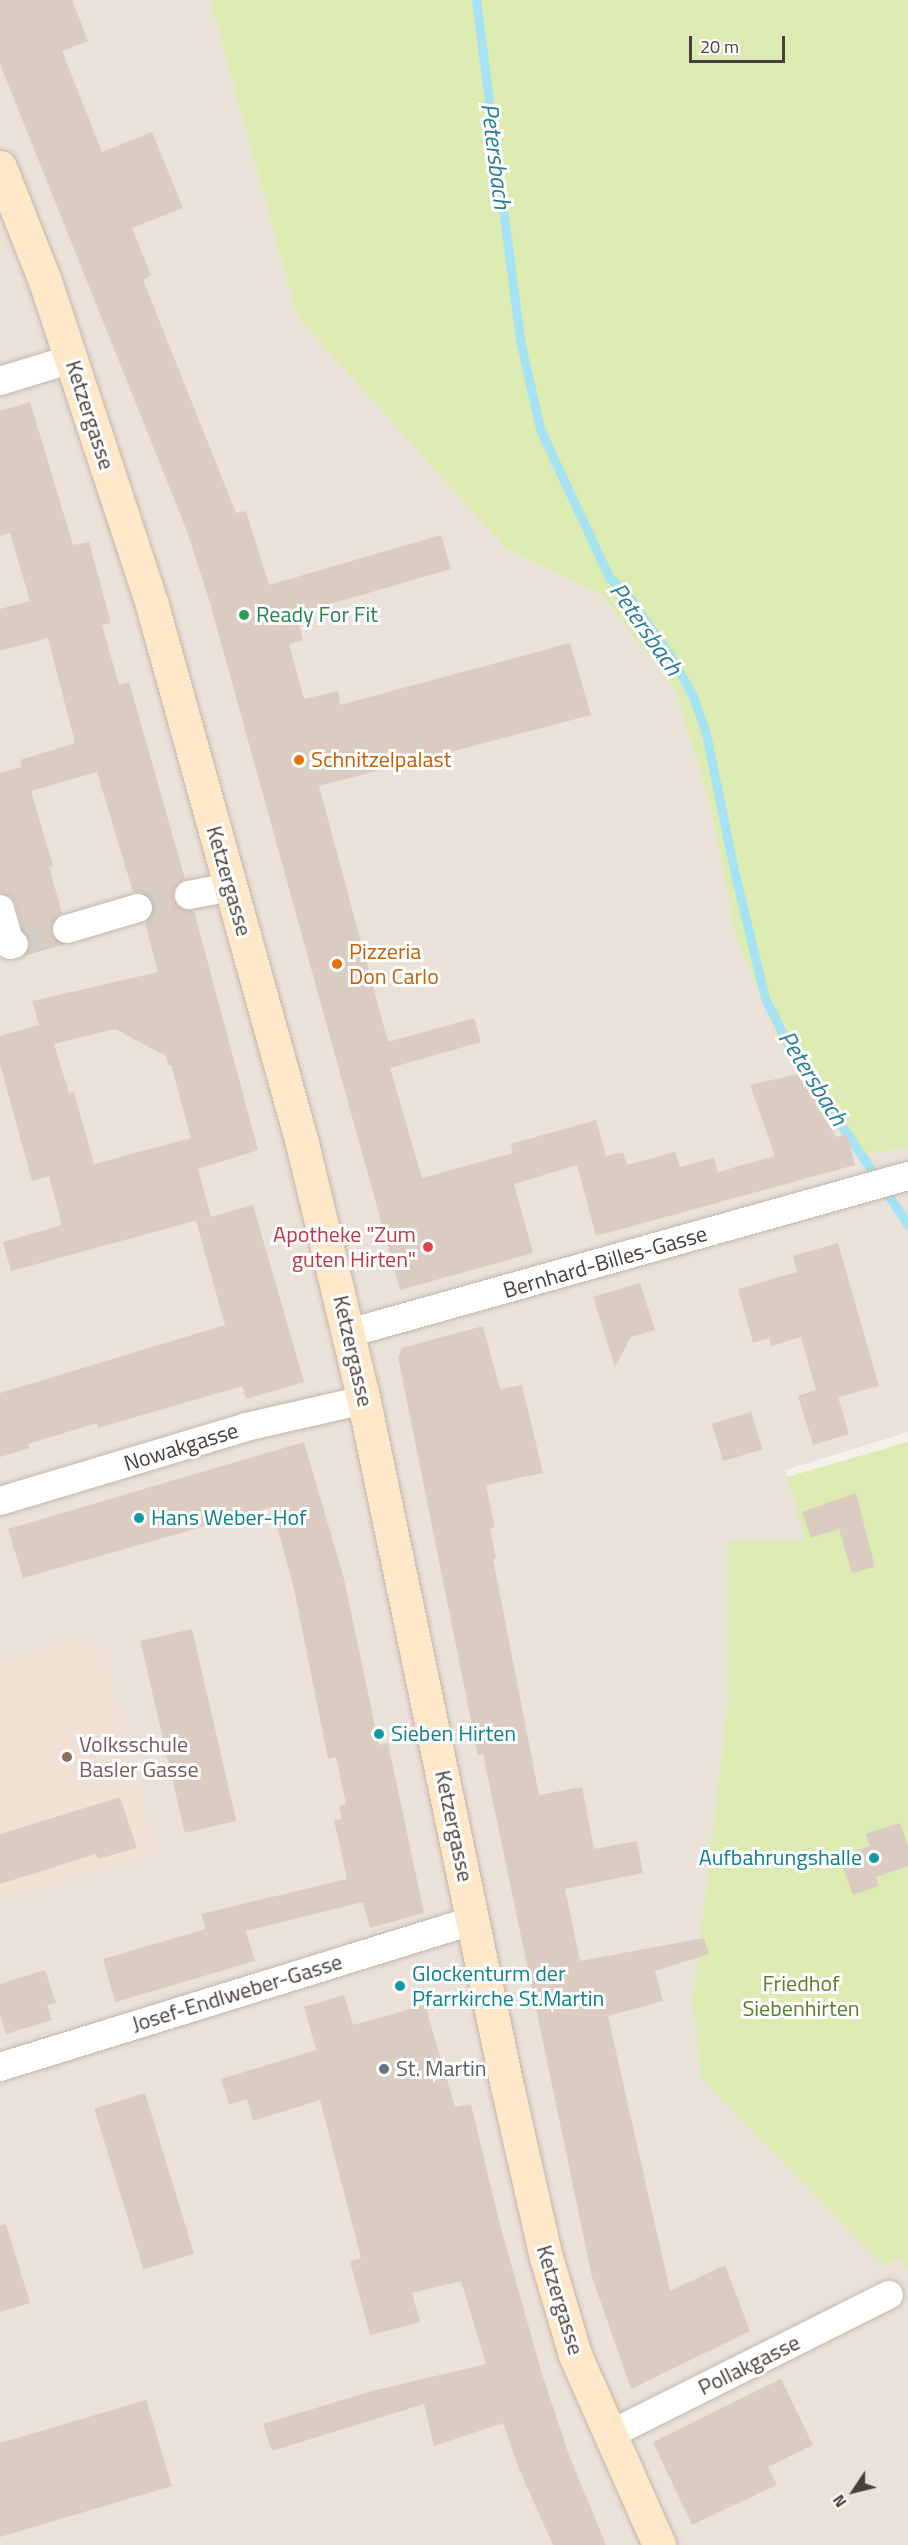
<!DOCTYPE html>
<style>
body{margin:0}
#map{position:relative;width:908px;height:2545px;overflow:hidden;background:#f5f0ea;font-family:"Titillium Web",sans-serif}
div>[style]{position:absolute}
.residential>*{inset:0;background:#eae1d8}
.education>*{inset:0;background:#efe2d4}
.green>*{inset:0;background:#dcebb2}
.stream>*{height:9px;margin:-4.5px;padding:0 4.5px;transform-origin:4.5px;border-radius:4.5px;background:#a5e2f3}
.building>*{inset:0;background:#dbccc2;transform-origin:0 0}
.street-tunnel>*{height:28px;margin-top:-14px;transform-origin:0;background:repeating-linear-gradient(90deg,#d3cdc6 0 28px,transparent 0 42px)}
.roads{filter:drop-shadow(0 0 2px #c2b6ac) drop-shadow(0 0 2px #c2b6ac)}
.street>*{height:28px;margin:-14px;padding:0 14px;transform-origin:14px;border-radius:14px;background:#fff}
.secondary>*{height:33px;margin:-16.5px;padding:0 16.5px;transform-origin:16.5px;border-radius:16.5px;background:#ffe8ca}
.dots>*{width:16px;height:16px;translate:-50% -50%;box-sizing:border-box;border:3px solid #fff;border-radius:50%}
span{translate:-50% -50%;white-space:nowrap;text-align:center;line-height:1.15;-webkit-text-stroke:6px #fff;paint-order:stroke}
.street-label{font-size:22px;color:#4a3f37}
.leisure-label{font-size:22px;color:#27864d}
.left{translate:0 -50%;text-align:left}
.food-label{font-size:22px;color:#c56008}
.health-label{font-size:22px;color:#be3a42}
.right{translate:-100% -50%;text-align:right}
.culture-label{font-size:22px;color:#0d838f}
.education-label{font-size:22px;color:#785e54}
.park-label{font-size:22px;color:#597f27}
.worship-label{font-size:22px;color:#5b616d}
.water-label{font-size:24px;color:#267e99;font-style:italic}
.north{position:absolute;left:824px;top:2461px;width:60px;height:60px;-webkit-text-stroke:4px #fff;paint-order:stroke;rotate:235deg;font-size:16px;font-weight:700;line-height:24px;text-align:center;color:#4a3f37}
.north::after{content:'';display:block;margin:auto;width:21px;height:27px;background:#4a3f37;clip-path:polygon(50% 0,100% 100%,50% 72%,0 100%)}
.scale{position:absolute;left:689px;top:36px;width:96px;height:27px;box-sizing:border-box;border:3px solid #4a3f37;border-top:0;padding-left:8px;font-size:18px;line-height:21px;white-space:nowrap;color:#4a3f37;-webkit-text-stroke:4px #fff;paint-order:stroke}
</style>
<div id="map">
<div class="residential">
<div style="clip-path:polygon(0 0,210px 0,297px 316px,506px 549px,602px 595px,675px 690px,711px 808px,863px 1155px,908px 1148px,908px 1432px,785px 1470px,806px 1540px,728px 1542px,728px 1703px,899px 2257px,908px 2271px,908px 2545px,0 2545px,0 1901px,158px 1854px,84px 1636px,0 1661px)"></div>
</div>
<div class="education">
<div style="clip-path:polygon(84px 1636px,106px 1654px,158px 1854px,0 1901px,0 1661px)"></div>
</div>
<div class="green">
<div style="clip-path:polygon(210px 0,908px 0,908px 1148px,863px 1155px,781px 1044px,736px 938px,711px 808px,675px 690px,602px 595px,506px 549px,297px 316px)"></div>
<div style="clip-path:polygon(908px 1442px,908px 2271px,899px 2257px,884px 2266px,701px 2078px,693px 2001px,728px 1703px,728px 1541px,805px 1540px,787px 1477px)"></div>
</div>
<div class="stream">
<div style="left:476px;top:0;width:343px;rotate:82.6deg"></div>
<div style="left:520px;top:340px;width:91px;rotate:77.3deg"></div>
<div style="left:540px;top:429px;width:163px;rotate:65deg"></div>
<div style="left:609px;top:577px;width:33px;rotate:46deg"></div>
<div style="left:632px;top:601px;width:68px;rotate:55.1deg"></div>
<div style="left:671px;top:657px;width:43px;rotate:60.4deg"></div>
<div style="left:692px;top:694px;width:37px;rotate:70deg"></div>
<div style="left:705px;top:729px;width:140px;rotate:78.4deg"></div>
<div style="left:733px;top:866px;width:136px;rotate:76.4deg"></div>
<div style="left:765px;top:998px;width:56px;rotate:63.4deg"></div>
<div style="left:790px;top:1048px;width:213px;rotate:56.3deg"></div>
</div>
<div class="building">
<div style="clip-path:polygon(0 0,72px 0,88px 41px,62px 51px,102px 152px,152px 132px,183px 208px,132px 228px,151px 275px,143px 280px,236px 513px,246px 511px,269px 585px,441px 535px,451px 569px,296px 614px,303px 640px,289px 644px,304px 699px,338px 691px,340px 705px,570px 643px,591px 715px,319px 786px,388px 1042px,474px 1018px,481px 1042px,390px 1068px,422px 1178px,513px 1153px,511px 1144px,596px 1120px,606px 1156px,623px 1152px,627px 1165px,675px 1152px,680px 1167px,714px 1158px,718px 1172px,775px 1156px,750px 1085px,802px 1073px,827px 1108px,835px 1137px,847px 1134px,855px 1165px,596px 1236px,577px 1165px,514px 1184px,533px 1253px,400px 1290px,210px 603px,187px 531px,0 64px)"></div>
<div style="clip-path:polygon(evenodd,30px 402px,73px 545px,89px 542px,111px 623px,102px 625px,119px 685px,129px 682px,185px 879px,174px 889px,173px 899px,183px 910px,194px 911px,258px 1150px,198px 1169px,211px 1217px,253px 1205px,304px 1382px,246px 1399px,242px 1386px,98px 1428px,97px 1423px,28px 1444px,30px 1448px,0 1457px,0 1393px,225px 1325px,196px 1221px,209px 1217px,11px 1271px,3px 1242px,62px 1225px,49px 1176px,32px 1181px,0 1064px,0 1036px,39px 1025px,32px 1001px,158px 972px,145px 923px,154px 912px,154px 903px,142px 892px,133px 892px,97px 772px,31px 791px,53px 866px,49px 867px,62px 913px,55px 918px,51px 933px,62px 945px,26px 955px,30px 941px,23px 931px,16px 904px,11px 897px,0 893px,0 773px,22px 767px,20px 760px,75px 743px,48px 638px,0 651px,0 609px,30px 601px,10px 533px,0 536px,0 411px,30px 402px,115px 1029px,166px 1056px,168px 1065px,171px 1065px,191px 1138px,94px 1164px,74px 1092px,69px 1093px,54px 1044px,115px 1029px)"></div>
<div style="clip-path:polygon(838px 1243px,879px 1386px,838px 1397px,849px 1434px,813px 1445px,798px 1396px,816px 1390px,801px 1337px,771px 1346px,769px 1338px,753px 1343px,738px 1289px,797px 1272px,793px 1256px)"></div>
<div style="clip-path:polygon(640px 1283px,655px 1330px,631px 1337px,615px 1367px,593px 1297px)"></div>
<div style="clip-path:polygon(483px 1326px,500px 1389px,522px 1385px,543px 1473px,486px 1485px,495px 1527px,490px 1528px,496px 1559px,493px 1559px,539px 1795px,582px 1787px,594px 1849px,637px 1841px,643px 1873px,565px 1889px,580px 1961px,704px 1938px,709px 1954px,655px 1971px,663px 2001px,608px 2016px,670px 2291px,725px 2265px,750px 2331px,631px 2389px,592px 2277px,483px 1754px,478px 1755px,398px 1357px,402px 1348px)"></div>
<div style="left:751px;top:1412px;width:39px;height:41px;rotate:73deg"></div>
<div style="clip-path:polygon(304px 1442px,344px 1579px,379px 1745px,388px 1743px,424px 1913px,370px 1928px,363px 1902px,246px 1931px,255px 1961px,115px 2002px,103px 1959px,206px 1929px,201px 1914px,347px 1879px,334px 1820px,342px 1819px,339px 1806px,346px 1804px,336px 1757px,328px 1759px,294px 1589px,272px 1507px,23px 1578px,8px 1529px)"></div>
<div style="clip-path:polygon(856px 1493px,875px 1567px,852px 1573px,839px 1529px,811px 1538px,802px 1512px)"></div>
<div style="left:192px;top:1629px;width:197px;height:53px;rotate:77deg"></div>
<div style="clip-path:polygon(120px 1797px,137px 1848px,98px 1859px,96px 1854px,0 1884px,0 1834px)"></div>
<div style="clip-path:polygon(900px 1823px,908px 1846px,908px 1866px,876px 1877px,879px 1886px,853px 1895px,839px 1856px,870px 1846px,865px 1834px)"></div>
<div style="clip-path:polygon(45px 1970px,56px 2003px,47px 2005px,52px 2020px,6px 2034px,0 2015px,0 1984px)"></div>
<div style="clip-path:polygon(344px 1995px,353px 2025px,425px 2005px,455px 2107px,471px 2104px,499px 2221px,542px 2374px,569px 2455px,606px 2545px,553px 2545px,519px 2469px,503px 2423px,434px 2446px,424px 2404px,272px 2451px,263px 2424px,372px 2391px,486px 2364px,461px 2281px,412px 2293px,420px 2322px,370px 2335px,350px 2261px,361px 2258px,320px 2100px,253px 2121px,247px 2099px,229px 2104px,221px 2079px,316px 2050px,304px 2007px)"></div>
<div style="left:145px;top:2093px;width:168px;height:53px;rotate:73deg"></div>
<div style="clip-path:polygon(6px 2224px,30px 2303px,0 2312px,0 2225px)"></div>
<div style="clip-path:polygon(781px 2379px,813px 2445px,768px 2467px,777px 2485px,692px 2525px,653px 2442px)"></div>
<div style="clip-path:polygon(146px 2400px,172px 2486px,0 2537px,0 2443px)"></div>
</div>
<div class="street-tunnel">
<div style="left:138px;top:908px;width:53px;rotate:-14.3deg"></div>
<div style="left:14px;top:944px;width:55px;rotate:-15.8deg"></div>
</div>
<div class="roads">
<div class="street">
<div style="left:0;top:381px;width:75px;rotate:-17deg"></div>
<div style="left:189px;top:895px;width:43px;rotate:-10.8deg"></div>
<div style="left:0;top:909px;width:37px;rotate:74deg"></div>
<div style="left:10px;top:945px;width:4px;rotate:-14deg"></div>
<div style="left:67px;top:929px;width:74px;rotate:-16.5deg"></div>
<div style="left:349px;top:1333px;width:581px;rotate:-15.69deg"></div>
<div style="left:0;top:1501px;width:257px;rotate:-16.7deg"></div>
<div style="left:246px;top:1427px;width:121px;rotate:-12.9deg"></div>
<div style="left:0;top:2067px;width:496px;rotate:-17.2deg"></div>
<div style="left:609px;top:2435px;width:313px;rotate:-26.6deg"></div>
</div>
<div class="secondary">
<div style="left:0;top:167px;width:123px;rotate:68.5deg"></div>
<div style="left:45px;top:281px;width:341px;rotate:71.7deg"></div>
<div style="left:152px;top:605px;width:559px;rotate:74.42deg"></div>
<div style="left:302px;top:1143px;width:256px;rotate:76.5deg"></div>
<div style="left:362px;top:1392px;width:709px;rotate:78.2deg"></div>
<div style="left:507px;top:2086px;width:175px;rotate:77.2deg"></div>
<div style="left:546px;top:2257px;width:102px;rotate:73.5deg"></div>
<div style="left:575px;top:2355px;width:208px;rotate:66.1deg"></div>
</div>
</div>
<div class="dots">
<div style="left:244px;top:615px;background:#2e9e5b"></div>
<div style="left:299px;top:760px;background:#e8710a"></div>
<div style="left:337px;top:964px;background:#e8710a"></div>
<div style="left:428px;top:1247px;background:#e0444e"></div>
<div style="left:139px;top:1518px;background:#0f9aa8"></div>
<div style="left:379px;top:1734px;background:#0f9aa8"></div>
<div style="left:67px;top:1757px;background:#8d6e63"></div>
<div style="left:874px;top:1858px;background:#0f9aa8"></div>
<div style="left:400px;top:1986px;background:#0f9aa8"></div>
<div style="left:384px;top:2069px;background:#6b7280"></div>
</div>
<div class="street-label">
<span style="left:90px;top:415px;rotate:72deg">Ketzergasse</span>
<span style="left:229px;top:881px;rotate:74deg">Ketzergasse</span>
<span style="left:605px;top:1262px;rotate:-16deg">Bernhard-Billes-Gasse</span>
<span style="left:353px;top:1351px;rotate:77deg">Ketzergasse</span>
<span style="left:181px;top:1447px;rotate:-17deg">Nowakgasse</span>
<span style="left:454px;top:1826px;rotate:78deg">Ketzergasse</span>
<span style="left:237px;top:1993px;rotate:-17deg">Josef-Endlweber-Gasse</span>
<span style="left:560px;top:2300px;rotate:73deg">Ketzergasse</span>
<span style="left:749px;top:2365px;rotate:-26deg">Pollakgasse</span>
</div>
<div class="leisure-label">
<span class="left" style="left:256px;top:615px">Ready For Fit</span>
</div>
<div class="food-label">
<span class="left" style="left:311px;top:760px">Schnitzelpalast</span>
<span class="left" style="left:349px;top:964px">Pizzeria<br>Don Carlo</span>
</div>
<div class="health-label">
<span class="right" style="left:416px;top:1247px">Apotheke "Zum<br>guten Hirten"</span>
</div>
<div class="culture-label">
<span class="left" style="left:151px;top:1518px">Hans Weber-Hof</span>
<span class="left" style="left:391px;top:1734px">Sieben Hirten</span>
<span class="right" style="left:862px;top:1858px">Aufbahrungshalle</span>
<span class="left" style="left:412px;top:1986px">Glockenturm der<br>Pfarrkirche St.Martin</span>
</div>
<div class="education-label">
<span class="left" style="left:79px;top:1757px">Volksschule<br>Basler Gasse</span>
</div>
<div class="park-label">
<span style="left:801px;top:1996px">Friedhof<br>Siebenhirten</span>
</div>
<div class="worship-label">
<span class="left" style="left:396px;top:2069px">St. Martin</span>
</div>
<div class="water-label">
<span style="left:496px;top:156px;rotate:83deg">Petersbach</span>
<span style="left:646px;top:629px;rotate:55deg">Petersbach</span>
<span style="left:813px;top:1078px;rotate:58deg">Petersbach</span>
</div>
<div class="north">N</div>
<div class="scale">20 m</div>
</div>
